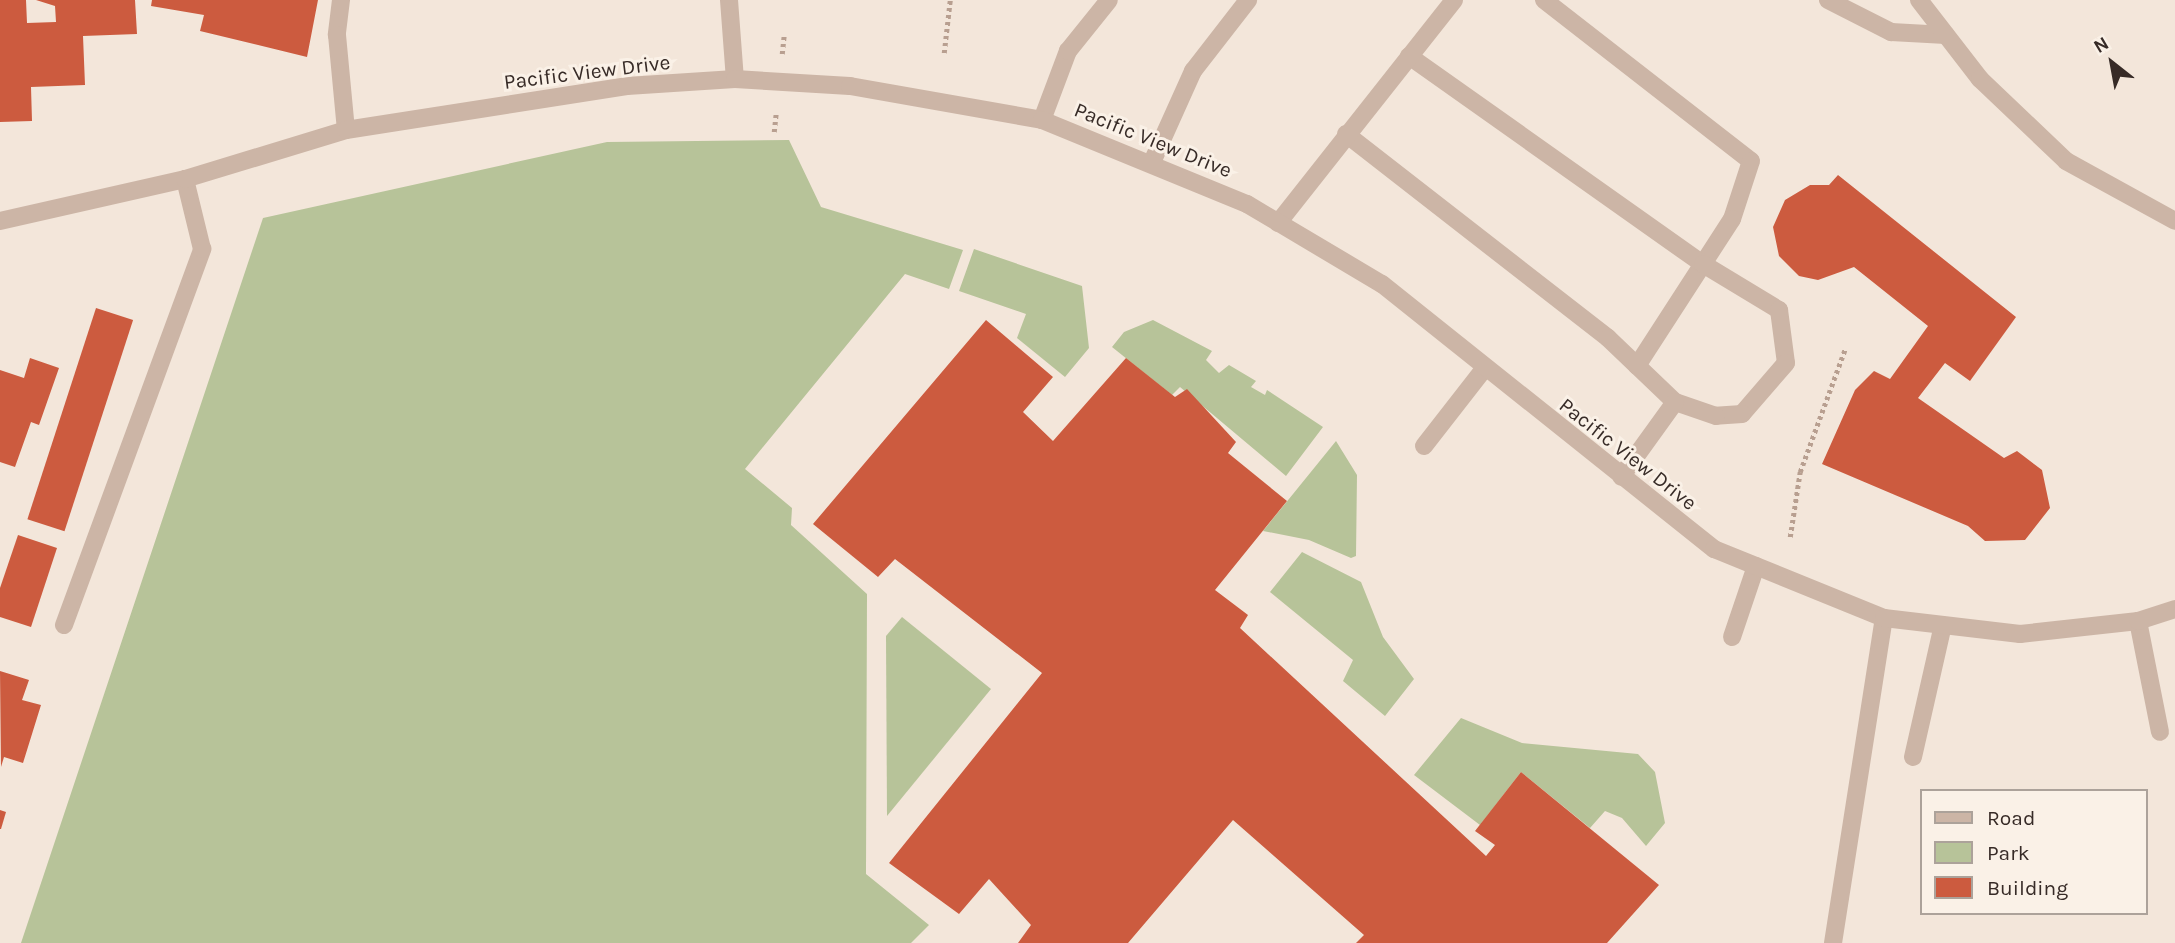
<!DOCTYPE html>
<style>
body{margin:0}
#map{position:relative;width:2175px;height:943px;overflow:hidden;background:#f3e6da;font-family:Karla,sans-serif}
div>[style]{position:absolute}
.green>*{inset:0;background:#b7c399}
.building>*{inset:0;background:#cc5b3f;transform-origin:0 0}
.path>*{height:4.5px;margin-top:-2.25px;transform-origin:0;background:repeating-linear-gradient(90deg,#b89f90 0 3.5px,transparent 0 7px)}
.lane>*{height:18px;margin:-9px;padding:0 9px;transform-origin:9px;border-radius:9px;background:#ccb5a6}
.street>*{height:18px;margin:-9px;padding:0 9px;transform-origin:9px;border-radius:9px;background:#ccb5a6}
span{translate:-50% -50%;white-space:nowrap;text-align:center;line-height:1.15;-webkit-text-stroke:6px #faf1e7;paint-order:stroke}
.street-label{font-size:21px;color:#372b27}
.legend{position:absolute;left:1920px;top:789px;width:228px;height:126px;box-sizing:border-box;background:#faf1e7;border:2px solid #aca29a;margin:0;padding:9px 12px;list-style:none;font-size:21px;color:#372b27}
.legend li{display:flex;align-items:center;gap:14px;height:35px}
.legend b{width:35px;border:2px solid #aca29a}
.north{position:absolute;left:2077px;top:28px;width:70px;height:70px;-webkit-text-stroke:5px #faf1e7;paint-order:stroke;rotate:329deg;font-size:19px;font-weight:700;line-height:28px;text-align:center;color:#372b27}
.north::after{content:'';display:block;margin:auto;width:24px;height:32px;background:#372b27;clip-path:polygon(50% 0,100% 100%,50% 72%,0 100%)}
</style>
<div id="map">
<div class="green">
<div style="clip-path:polygon(789px 140px,821px 207px,963px 250px,949px 289px,905px 274px,745px 469px,792px 508px,791px 525px,867px 594px,866px 874px,929px 925px,911px 943px,21px 943px,263px 218px,607px 142px)"></div>
<div style="clip-path:polygon(974px 249px,1082px 286px,1089px 348px,1065px 377px,1017px 338px,1026px 314px,959px 291px)"></div>
<div style="clip-path:polygon(1153px 320px,1212px 351px,1206px 360px,1219px 373px,1229px 365px,1256px 381px,1251px 387px,1265px 395px,1267px 390px,1323px 427px,1286px 476px,1180px 387px,1172px 395px,1112px 347px,1124px 332px)"></div>
<div style="clip-path:polygon(1336px 441px,1357px 475px,1356px 556px,1351px 558px,1309px 540px,1263px 531px)"></div>
<div style="clip-path:polygon(1302px 552px,1361px 582px,1383px 637px,1414px 679px,1385px 716px,1343px 681px,1353px 660px,1270px 592px)"></div>
<div style="clip-path:polygon(902px 617px,991px 689px,887px 816px,886px 636px)"></div>
<div style="clip-path:polygon(1461px 718px,1522px 743px,1638px 754px,1655px 772px,1665px 823px,1646px 846px,1622px 818px,1605px 811px,1590px 828px,1521px 772px,1480px 825px,1414px 775px)"></div>
</div>
<div class="building">
<div style="clip-path:polygon(0 0,26px 0,27px 23px,56px 22px,55px 6px,36px 0,135px 0,137px 34px,83px 36px,85px 85px,31px 87px,32px 121px,0 122px)"></div>
<div style="clip-path:polygon(152px 0,318px 0,307px 57px,200px 31px,204px 15px,151px 6px)"></div>
<div style="clip-path:polygon(1838px 175px,2016px 317px,1970px 381px,1945px 363px,1918px 398px,2004px 458px,2017px 451px,2042px 470px,2050px 508px,2025px 540px,1985px 541px,1968px 526px,1822px 464px,1855px 390px,1874px 371px,1890px 379px,1928px 326px,1854px 267px,1818px 280px,1799px 276px,1779px 256px,1773px 227px,1785px 200px,1810px 185px,1829px 185px)"></div>
<div style="left:96px;top:308px;width:39px;height:222px;rotate:18deg"></div>
<div style="clip-path:polygon(986px 320px,1053px 377px,1023px 412px,1053px 441px,1126px 358px,1175px 397px,1187px 389px,1236px 442px,1228px 453px,1287px 501px,1215px 590px,1248px 615px,1240px 628px,1486px 856px,1495px 845px,1475px 831px,1521px 772px,1659px 885px,1607px 943px,1356px 943px,1364px 935px,1233px 820px,1128px 943px,1018px 943px,1031px 925px,989px 879px,959px 914px,889px 863px,1042px 673px,895px 559px,878px 577px,813px 524px)"></div>
<div style="clip-path:polygon(30px 358px,59px 368px,39px 425px,31px 422px,15px 467px,0 462px,0 370px,24px 378px)"></div>
<div style="clip-path:polygon(18px 535px,57px 548px,31px 627px,0 617px,0 588px)"></div>
<div style="clip-path:polygon(0 671px,29px 680px,22px 700px,41px 705px,23px 763px,4px 757px,1px 767px)"></div>
<div style="clip-path:polygon(0 810px,6px 812px,1px 829px,0 829px)"></div>
</div>
<div class="path">
<div style="left:944px;top:53px;width:53px;rotate:-83.5deg"></div>
<div style="left:782px;top:54px;width:20px;rotate:-84deg"></div>
<div style="left:774px;top:132px;width:20px;rotate:-84deg"></div>
<div style="left:1790px;top:537px;width:66px;rotate:-81.3deg"></div>
<div style="left:1800px;top:472px;width:131px;rotate:-69.9deg"></div>
</div>
<div class="lane">
<div style="left:729px;top:0;width:79px;rotate:85.7deg"></div>
<div style="left:1544px;top:0;width:262px;rotate:37.9deg"></div>
<div style="left:1751px;top:161px;width:61px;rotate:108.1deg"></div>
<div style="left:1732px;top:219px;width:175px;rotate:122.9deg"></div>
<div style="left:1828px;top:0;width:71px;rotate:26.9deg"></div>
<div style="left:1891px;top:32px;width:55px;rotate:3.1deg"></div>
<div style="left:1919px;top:0;width:100px;rotate:52.3deg"></div>
<div style="left:1980px;top:79px;width:119px;rotate:43.6deg"></div>
<div style="left:2066px;top:161px;width:124px;rotate:28.8deg"></div>
<div style="left:1409px;top:56px;width:360px;rotate:35.3deg"></div>
<div style="left:1703px;top:264px;width:89px;rotate:31.2deg"></div>
<div style="left:1779px;top:310px;width:53px;rotate:82.5deg"></div>
<div style="left:1786px;top:363px;width:67px;rotate:130.8deg"></div>
<div style="left:1742px;top:414px;width:26px;rotate:176deg"></div>
<div style="left:1716px;top:416px;width:43px;rotate:-161.1deg"></div>
<div style="left:1042px;top:120px;width:74px;rotate:-69.4deg"></div>
<div style="left:1068px;top:51px;width:65px;rotate:-51.2deg"></div>
<div style="left:1346px;top:134px;width:332px;rotate:37.9deg"></div>
<div style="left:1608px;top:338px;width:93px;rotate:43.7deg"></div>
<div style="left:1675px;top:402px;width:92px;rotate:125.8deg"></div>
<div style="left:1153px;top:160px;width:98px;rotate:-65.8deg"></div>
<div style="left:1193px;top:71px;width:90px;rotate:-52.2deg"></div>
<div style="left:1278px;top:223px;width:284px;rotate:-51.7deg"></div>
<div style="left:1424px;top:446px;width:98px;rotate:-52.1deg"></div>
<div style="left:2138px;top:621px;width:113px;rotate:78.8deg"></div>
<div style="left:64px;top:625px;width:401px;rotate:-69.8deg"></div>
<div style="left:202px;top:249px;width:72px;rotate:-103.7deg"></div>
<div style="left:1732px;top:637px;width:75px;rotate:-71.3deg"></div>
<div style="left:1913px;top:757px;width:135px;rotate:-77.2deg"></div>
<div style="left:1833px;top:943px;width:329px;rotate:-81.1deg"></div>
</div>
<div class="street">
<div style="left:341px;top:0;width:35px;rotate:97deg"></div>
<div style="left:337px;top:35px;width:95px;rotate:84.6deg"></div>
<div style="left:0;top:221px;width:190px;rotate:-12.8deg"></div>
<div style="left:185px;top:179px;width:168px;rotate:-16.9deg"></div>
<div style="left:346px;top:130px;width:284px;rotate:-8.9deg"></div>
<div style="left:627px;top:86px;width:108px;rotate:-3.7deg"></div>
<div style="left:735px;top:79px;width:115px;rotate:3.5deg"></div>
<div style="left:850px;top:86px;width:195px;rotate:10deg"></div>
<div style="left:1042px;top:120px;width:222px;rotate:22.3deg"></div>
<div style="left:1247px;top:204px;width:157px;rotate:30.7deg"></div>
<div style="left:1382px;top:284px;width:425px;rotate:38.6deg"></div>
<div style="left:1714px;top:549px;width:183px;rotate:22.1deg"></div>
<div style="left:1884px;top:618px;width:137px;rotate:6.7deg"></div>
<div style="left:2020px;top:634px;width:119px;rotate:-6.3deg"></div>
<div style="left:2138px;top:621px;width:39px;rotate:-18deg"></div>
</div>
<div class="street-label">
<span style="left:587px;top:72px;rotate:-7deg">Pacific View Drive</span>
<span style="left:1153px;top:140px;rotate:22deg">Pacific View Drive</span>
<span style="left:1628px;top:454px;rotate:38deg">Pacific View Drive</span>
</div>
<ul class="legend">
<li><b style="height:9px;background:#ccb5a6"></b>Road</li>
<li><b style="height:19px;background:#b7c399"></b>Park</li>
<li><b style="height:19px;background:#cc5b3f"></b>Building</li>
</ul>
<div class="north">N</div>
</div>
